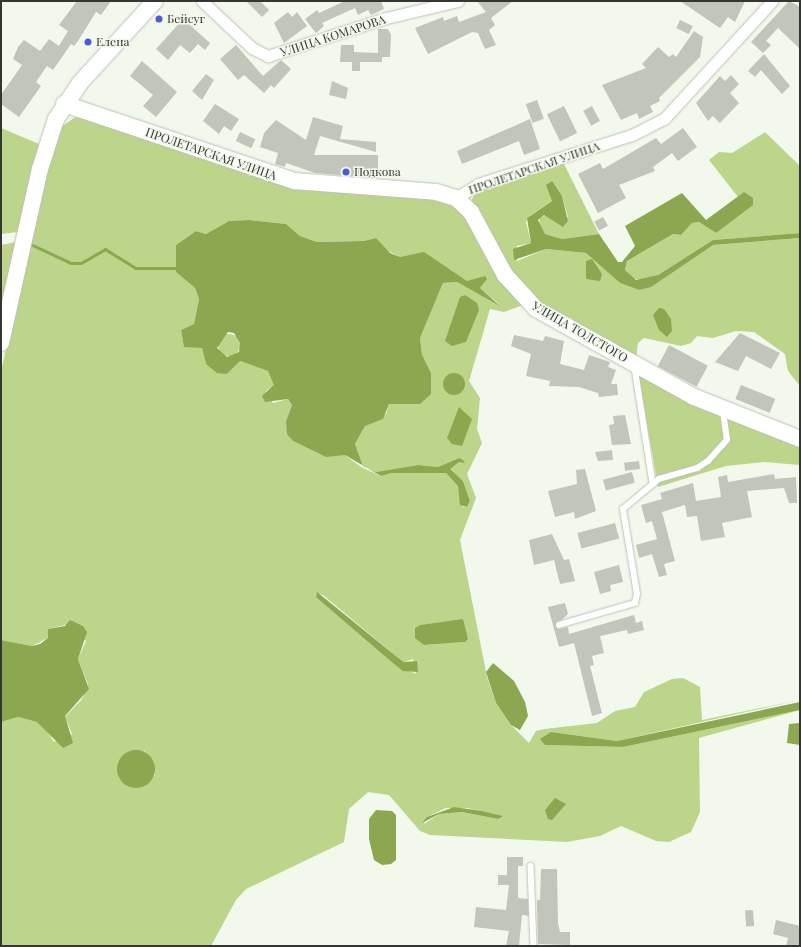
<!DOCTYPE html>
<meta charset="utf-8">
<style>
body{margin:0}
#map{position:relative;width:801px;height:947px;overflow:hidden;background:#f3f8ec;font-family:"Playfair Display",serif}
div>[style]{position:absolute}
.green>*{inset:0;background:#bcd58a}
.round{border-radius:50%}
.water>*{inset:0;background:#8ca74f}
.stream>*{height:3px;margin:-1.5px;padding:0 1.5px;transform-origin:1.5px;border-radius:1.5px;background:#8ca74f}
.building>*{inset:0;background:#c1c5ba;transform-origin:0 0}
.roads{filter:drop-shadow(0 0 1px #bec2b7) drop-shadow(0 0 1px #bec2b7)}
.lane>*{height:5.5px;margin:-2.75px;padding:0 2.75px;transform-origin:2.75px;border-radius:2.75px;background:#fff}
.street>*{height:11px;margin:-5.5px;padding:0 5.5px;transform-origin:5.5px;border-radius:5.5px;background:#fff}
.secondary>*{height:16px;margin:-8px;padding:0 8px;transform-origin:8px;border-radius:8px;background:#fff}
.dots>*{width:11px;height:11px;translate:-50% -50%;box-sizing:border-box;border:2px solid #f3f8ec;border-radius:50%}
span{translate:-50% -50%;white-space:nowrap;text-align:center;line-height:1.15;-webkit-text-stroke:3px #f3f8ec;paint-order:stroke}
.poi-label{font-size:12px;color:#343631}
.left{translate:0 -50%;text-align:left}
.street-label{font-size:12px;color:#343631}
.frame{position:absolute;inset:0;border:2px solid #343631;pointer-events:none}
</style>
<div id="map">
<div class="green">
<div style="clip-path:polygon(evenodd,85px 116px,276px 180px,439px 197px,462px 212px,523px 305px,504px 312px,490px 309px,469px 381px,480px 398px,477px 429px,482px 443px,467px 474px,476px 498px,460px 540px,487px 677px,496px 703px,511px 725px,529px 743px,536px 731px,544px 729px,597px 723px,615px 711px,635px 707px,644px 692px,672px 679px,683px 678px,700px 687px,702px 720px,800px 700px,617px 741px,551px 732px,545px 745px,623px 747px,800px 710px,699px 738px,700px 812px,691px 832px,669px 842px,656px 841px,621px 826px,600px 836px,567px 842px,430px 835px,420px 831px,389px 795px,368px 792px,349px 809px,344px 842px,246px 889px,236px 900px,211px 946px,1px 946px,1px 722px,18px 717px,37px 722px,45px 728px,54px 742px,72px 734px,65px 717px,82px 699px,88px 684px,78px 659px,86px 641px,65px 625px,48px 629px,48px 638px,32px 646px,1px 640px,1px 372px,43px 177px,58px 129px,74px 118px,85px 116px,249px 220px,286px 224px,300px 236px,317px 242px,364px 241px,376px 238px,382px 248px,400px 257px,424px 253px,467px 281px,482px 283px,480px 288px,500px 305px,457px 282px,443px 283px,420px 338px,422px 356px,431px 373px,431px 394px,389px 404px,386px 414px,365px 426px,355px 444px,363px 466px,376px 472px,418px 465px,438px 467px,459px 458px,449px 469px,463px 481px,470px 501px,467px 507px,463px 507px,458px 486px,446px 473px,392px 473px,381px 476px,361px 467px,345px 455px,320px 454px,293px 441px,286px 421px,292px 405px,288px 399px,273px 403px,266px 391px,274px 386px,274px 379px,268px 371px,240px 361px,227px 374px,206px 364px,202px 348px,184px 346px,181px 330px,194px 324px,199px 299px,195px 288px,176px 272px,176px 245px,196px 231px,206px 234px,229px 221px,249px 220px,85px 116px,315px 594px,323px 595px,397px 657px,404px 662px,413px 659px,416px 674px,394px 664px,315px 594px,85px 116px,453px 621px,465px 642px,424px 645px,420px 625px,453px 621px,85px 116px,144px 750px,155px 775px,143px 786px,144px 750px,85px 116px,446px 808px,467px 808px,499px 815px,498px 819px,462px 812px,439px 814px,424px 824px,427px 817px,446px 808px)"></div>
<div style="clip-path:polygon(1px 128px,39px 144px,18px 232px,1px 234px)"></div>
<div style="clip-path:polygon(765px 132px,800px 166px,800px 233px,713px 240px,658px 275px,642px 281px,633px 278px,625px 270px,627px 261px,673px 234px,681px 235px,692px 223px,699px 222px,716px 233px,744px 192px,738px 197px,709px 160px,719px 152px,732px 153px)"></div>
<div style="clip-path:polygon(563px 162px,599px 234px,562px 239px,545px 234px,539px 226px,540px 217px,548px 215px,558px 221px,568px 217px,562px 196px,550px 182px,547px 185px,552px 201px,529px 216px,526px 222px,531px 243px,517px 246px,517px 261px,546px 249px,586px 253px,620px 283px,639px 290px,713px 245px,800px 238px,800px 386px,788px 371px,785px 354px,754px 332px,736px 331px,713px 338px,697px 336px,691px 343px,681px 346px,644px 338px,638px 343px,636px 359px,550px 312px,517px 284px,471px 204px,472px 199px,479px 189px)"></div>
<div style="clip-path:polygon(16px 242px,1px 309px,1px 245px)"></div>
<div class="round" style="left:218px;top:334px;width:22px;height:22px"></div>
<div style="clip-path:polygon(638px 371px,800px 443px,800px 465px,764px 462px,726px 466px,658px 487px)"></div>
</div>
<div class="water">
<div style="clip-path:polygon(552px 181px,562px 196px,568px 221px,563px 227px,544px 215px,538px 220px,545px 234px,562px 239px,599px 234px,618px 262px,622px 262px,635px 246px,625px 226px,682px 193px,706px 220px,744px 192px,753px 198px,753px 205px,716px 233px,699px 222px,692px 223px,681px 235px,673px 234px,627px 261px,625px 270px,636px 280px,658px 275px,713px 240px,800px 233px,800px 238px,713px 245px,651px 287px,639px 290px,620px 283px,586px 253px,546px 249px,514px 260px,513px 249px,531px 243px,527px 218px,552px 201px,546px 185px)"></div>
<div style="clip-path:polygon(evenodd,249px 220px,286px 224px,300px 236px,317px 242px,364px 241px,376px 238px,390px 253px,400px 257px,424px 252px,467px 281px,485px 276px,487px 279px,480px 288px,500px 306px,457px 282px,443px 283px,420px 338px,422px 355px,431px 373px,431px 394px,420px 404px,389px 404px,383px 419px,365px 426px,355px 444px,363px 466px,376px 472px,418px 465px,438px 467px,459px 458px,463px 460px,465px 463px,459px 462px,450px 469px,463px 481px,470px 501px,467px 507px,460px 505px,458px 486px,446px 473px,392px 473px,381px 476px,345px 455px,326px 457px,293px 441px,287px 434px,286px 421px,292px 405px,288px 399px,265px 402px,262px 396px,274px 385px,268px 371px,240px 361px,227px 374px,217px 373px,206px 364px,202px 348px,184px 347px,181px 330px,194px 324px,199px 299px,195px 288px,176px 272px,176px 245px,196px 231px,206px 234px,229px 221px,249px 220px,228px 332px,234px 333px,240px 343px,239px 352px,227px 357px,217px 348px,228px 332px)"></div>
<div style="clip-path:polygon(592px 259px,602px 274px,600px 281px,586px 279px,586px 261px)"></div>
<div style="clip-path:polygon(465px 295px,477px 303px,479px 310px,466px 342px,452px 346px,445px 341px,460px 297px)"></div>
<div style="clip-path:polygon(659px 308px,664px 309px,671px 319px,672px 331px,667px 337px,659px 330px,653px 315px)"></div>
<div class="round" style="left:443px;top:373px;width:22px;height:22px"></div>
<div style="clip-path:polygon(459px 407px,472px 419px,462px 446px,452px 444px,447px 438px)"></div>
<div style="clip-path:polygon(317px 592px,397px 657px,404px 662px,417px 661px,418px 672px,403px 671px,394px 664px,316px 597px)"></div>
<div style="clip-path:polygon(463px 619px,468px 639px,465px 642px,424px 645px,415px 638px,415px 628px,420px 625px)"></div>
<div style="clip-path:polygon(70px 620px,83px 626px,87px 632px,78px 659px,89px 689px,65px 716px,73px 743px,63px 748px,37px 722px,18px 717px,1px 722px,1px 640px,32px 646px,40px 644px,48px 638px,48px 629px,65px 626px)"></div>
<div style="clip-path:polygon(493px 663px,514px 681px,525px 702px,528px 716px,520px 730px,511px 725px,496px 703px,486px 672px)"></div>
<div style="clip-path:polygon(800px 702px,800px 710px,623px 747px,545px 745px,540px 739px,551px 732px,617px 741px)"></div>
<div style="clip-path:polygon(800px 723px,800px 745px,787px 743px,789px 724px)"></div>
<div class="round" style="left:117px;top:750px;width:38px;height:38px"></div>
<div style="clip-path:polygon(555px 798px,566px 804px,552px 820px,548px 819px,545px 810px)"></div>
<div style="clip-path:polygon(454px 807px,482px 811px,503px 816px,498px 819px,462px 812px,439px 814px,422px 823px,427px 817px)"></div>
<div style="clip-path:polygon(376px 810px,392px 811px,396px 815px,396px 860px,391px 864px,382px 865px,374px 860px,369px 839px,369px 819px)"></div>
</div>
<div class="stream">
<div style="left:28px;top:243px;width:47px;rotate:24.9deg"></div>
<div style="left:71px;top:263px;width:10px"></div>
<div style="left:81px;top:263px;width:28px;rotate:-30deg"></div>
<div style="left:105px;top:249px;width:36px;rotate:32deg"></div>
<div style="left:135px;top:268px;width:46px"></div>
</div>
<div class="building">
<div style="clip-path:polygon(77px 1px,111px 1px,101px 15px,96px 12px,78px 41px,74px 46px,71px 44px,53px 70px,47px 66px,49px 63px,36px 82px,41px 86px,19px 117px,1px 104px,1px 95px,22px 65px,13px 59px,18px 47px,24px 40px,40px 51px,49px 39px,59px 46px,68px 31px,59px 25px)"></div>
<div style="clip-path:polygon(246px 1px,260px 1px,269px 10px,262px 17px)"></div>
<div style="clip-path:polygon(345px 1px,381px 1px,384px 9px,371px 15px,368px 10px,358px 15px,355px 8px,322px 23px,324px 26px,316px 33px,305px 19px,317px 10px,319px 13px)"></div>
<div style="clip-path:polygon(477px 1px,513px 1px,491px 18px,495px 25px,489px 30px,496px 45px,485px 49px,478px 33px,472px 32px,428px 54px,415px 28px,443px 17px,444px 21px,457px 16px,459px 22px,486px 12px)"></div>
<div style="clip-path:polygon(680px 1px,745px 1px,735px 22px,728px 17px,720px 28px)"></div>
<div style="clip-path:polygon(789px 1px,800px 7px,800px 49px,778px 28px,766px 41px,771px 45px,763px 53px,751px 42px)"></div>
<div style="clip-path:polygon(288px 12px,292px 17px,297px 12px,307px 26px,284px 43px,274px 23px)"></div>
<div style="clip-path:polygon(183px 19px,210px 43px,205px 50px,198px 44px,190px 53px,180px 45px,168px 60px,156px 49px)"></div>
<div style="left:680px;top:20px;width:14px;height:9px;rotate:25deg"></div>
<div style="clip-path:polygon(378px 29px,388px 29px,391px 35px,390px 57px,382px 57px,382px 62px,360px 62px,360px 71px,352px 71px,352px 62px,340px 62px,341px 45px,354px 45px,354px 52px,378px 53px)"></div>
<div style="clip-path:polygon(694px 31px,703px 37px,700px 57px,659px 98px,660px 101px,650px 106px,653px 112px,639px 119px,637px 113px,621px 120px,602px 85px,646px 68px,642px 64px,658px 47px,669px 57px,673px 54px,676px 57px)"></div>
<div style="clip-path:polygon(236px 45px,263px 76px,281px 60px,291px 69px,274px 88px,271px 85px,264px 93px,244px 75px,238px 80px,220px 59px)"></div>
<div style="clip-path:polygon(764px 54px,790px 86px,782px 94px,761px 70px,755px 77px,748px 71px)"></div>
<div style="clip-path:polygon(142px 61px,177px 92px,156px 117px,143px 106px,153px 95px,130px 76px)"></div>
<div style="clip-path:polygon(206px 74px,214px 80px,202px 100px,192px 91px)"></div>
<div style="clip-path:polygon(731px 75px,739px 84px,730px 93px,739px 103px,720px 123px,713px 116px,708px 121px,696px 103px,720px 76px,725px 81px)"></div>
<div style="clip-path:polygon(332px 81px,348px 88px,346px 99px,329px 95px)"></div>
<div style="left:537px;top:100px;width:20px;height:12px;rotate:70deg"></div>
<div style="clip-path:polygon(215px 104px,239px 119px,231px 131px,224px 126px,219px 134px,203px 121px)"></div>
<div style="left:564px;top:106px;width:30px;height:19px;rotate:64deg"></div>
<div style="left:592px;top:106px;width:17px;height:10px;rotate:62deg"></div>
<div style="clip-path:polygon(313px 117px,343px 126px,340px 139px,376px 142px,376px 152px,320px 136px,314px 155px,378px 155px,378px 178px,315px 173px,286px 163px,285px 167px,275px 164px,278px 153px,260px 147px,264px 133px,276px 120px,306px 140px)"></div>
<div style="clip-path:polygon(530px 119px,540px 149px,524px 155px,519px 141px,462px 164px,457px 151px)"></div>
<div style="clip-path:polygon(683px 128px,697px 147px,678px 161px,672px 153px,653px 167px,655px 171px,619px 185px,626px 198px,598px 213px,578px 174px,600px 163px,603px 169px,656px 138px,661px 144px)"></div>
<div style="left:240px;top:132px;width:17px;height:10px;rotate:25deg"></div>
<div style="left:603px;top:217px;width:10px;height:10px;rotate:61deg"></div>
<div style="clip-path:polygon(740px 333px,780px 353px,771px 369px,746px 356px,738px 371px,715px 362px)"></div>
<div style="clip-path:polygon(514px 335px,543px 341px,545px 336px,564px 341px,560px 364px,584px 370px,589px 355px,610px 362px,608px 367px,616px 370px,611px 384px,617px 384px,618px 395px,599px 397px,598px 393px,579px 387px,549px 386px,550px 381px,526px 376px,531px 354px,511px 346px)"></div>
<div style="left:669px;top:345px;width:44px;height:24px;rotate:28deg"></div>
<div style="left:741px;top:385px;width:37px;height:15px;rotate:22deg"></div>
<div style="clip-path:polygon(625px 415px,631px 444px,612px 445px,609px 425px,614px 424px,613px 416px)"></div>
<div style="clip-path:polygon(612px 450px,613px 460px,598px 461px,595px 452px)"></div>
<div style="left:639px;top:461px;width:8px;height:15px;rotate:83deg"></div>
<div style="clip-path:polygon(585px 469px,596px 511px,575px 519px,574px 512px,555px 517px,548px 491px,577px 484px,576px 470px)"></div>
<div style="left:632px;top:472px;width:11px;height:30px;rotate:75deg"></div>
<div style="clip-path:polygon(774px 474px,775px 479px,796px 477px,797px 503px,789px 503px,784px 488px,747px 491px,752px 517px,722px 523px,725px 537px,701px 541px,697px 516px,687px 517px,685px 505px,662px 512px,675px 561px,664px 564px,667px 575px,659px 577px,652px 554px,639px 558px,636px 545px,657px 539px,652px 521px,646px 523px,641px 505px,662px 499px,660px 493px,693px 483px,696px 501px,721px 497px,718px 477px,727px 475px,728px 482px)"></div>
<div style="left:615px;top:523px;width:16px;height:39px;rotate:75deg"></div>
<div style="clip-path:polygon(552px 534px,564px 560px,569px 559px,575px 581px,560px 584px,554px 560px,534px 565px,529px 540px)"></div>
<div style="clip-path:polygon(619px 565px,623px 582px,610px 585px,611px 591px,600px 594px,594px 572px)"></div>
<div style="clip-path:polygon(565px 603px,568px 614px,555px 626px,558px 629px,568px 627px,569px 634px,634px 615px,636px 623px,642px 621px,644px 630px,628px 634px,627px 630px,600px 636px,604px 653px,592px 656px,594px 665px,590px 666px,602px 713px,592px 716px,574px 643px,559px 647px,548px 607px)"></div>
<div style="clip-path:polygon(507px 857px,523px 857px,523px 866px,518px 866px,518px 898px,528px 899px,529px 916px,522px 915px,519px 946px,506px 946px,509px 931px,474px 927px,476px 907px,506px 910px,509px 885px,498px 885px,498px 875px,507px 875px)"></div>
<div style="clip-path:polygon(541px 869px,557px 869px,558px 923px,560px 932px,570px 932px,570px 945px,538px 944px,537px 900px,540px 900px)"></div>
<div style="left:753px;top:910px;width:16px;height:8px;rotate:86deg"></div>
<div style="clip-path:polygon(776px 920px,800px 926px,800px 946px,786px 946px,788px 938px,773px 934px)"></div>
</div>
<div class="roads">
<div class="lane">
<div style="left:635px;top:368px;width:116px;rotate:81.1deg"></div>
<div style="left:559px;top:625px;width:79px;rotate:-16.1deg"></div>
<div style="left:635px;top:603px;width:9px;rotate:-77deg"></div>
<div style="left:637px;top:594px;width:86px;rotate:-99.4deg"></div>
<div style="left:623px;top:509px;width:47px;rotate:-39.8deg"></div>
<div style="left:659px;top:479px;width:40px;rotate:-16deg"></div>
<div style="left:697px;top:468px;width:13px;rotate:-32deg"></div>
<div style="left:708px;top:461px;width:28px;rotate:-48deg"></div>
<div style="left:727px;top:440px;width:29px;rotate:-98deg"></div>
<div style="left:531px;top:866px;width:80px;rotate:87.9deg"></div>
</div>
<div class="street">
<div style="left:202px;top:1px;width:69px;rotate:43.2deg"></div>
<div style="left:252px;top:48px;width:18px;rotate:27deg"></div>
<div style="left:268px;top:56px;width:124px;rotate:-17.9deg"></div>
<div style="left:386px;top:18px;width:74px;rotate:-13.3deg"></div>
<div style="left:456px;top:198px;width:26px;rotate:-32deg"></div>
<div style="left:478px;top:184px;width:162px;rotate:-17.7deg"></div>
<div style="left:632px;top:135px;width:36px;rotate:-27deg"></div>
<div style="left:664px;top:119px;width:160px;rotate:-47.5deg"></div>
</div>
<div class="secondary">
<div style="left:64px;top:104px;width:243px;rotate:18.5deg"></div>
<div style="left:294px;top:181px;width:142px;rotate:4.4deg"></div>
<div style="left:436px;top:192px;width:21px;rotate:17deg"></div>
<div style="left:456px;top:198px;width:21px;rotate:43deg"></div>
<div style="left:471px;top:212px;width:72px;rotate:61.6deg"></div>
<div style="left:505px;top:275px;width:46px;rotate:47.6deg"></div>
<div style="left:536px;top:309px;width:181px;rotate:29.1deg"></div>
<div style="left:694px;top:397px;width:114px;rotate:21.6deg"></div>
<div style="left:1px;top:343px;width:178px;rotate:-77.4deg"></div>
<div style="left:40px;top:169px;width:52px;rotate:-72.3deg"></div>
<div style="left:56px;top:119px;width:43px;rotate:-56.3deg"></div>
<div style="left:80px;top:83px;width:111px;rotate:-47.6deg"></div>
</div>
</div>
<div class="dots">
<div style="left:159px;top:19px;background:#4e5cd2"></div>
<div style="left:88px;top:42px;background:#4e5cd2"></div>
<div style="left:346px;top:172px;background:#4e5cd2"></div>
</div>
<div class="poi-label">
<span class="left" style="left:167px;top:19px">Бейсуг</span>
<span class="left" style="left:96px;top:42px">Елена</span>
<span class="left" style="left:354px;top:172px">Подкова</span>
</div>
<div class="street-label">
<span style="left:333px;top:36px;rotate:-18deg">УЛИЦА КОМАРОВА</span>
<span style="left:211px;top:154px;rotate:19deg">ПРОЛЕТАРСКАЯ УЛИЦА</span>
<span style="left:534px;top:168px;rotate:-19deg">ПРОЛЕТАРСКАЯ УЛИЦА</span>
<span style="left:580px;top:332px;rotate:30deg">УЛИЦА ТОЛСТОГО</span>
</div>
<div class="frame"></div>
</div>
